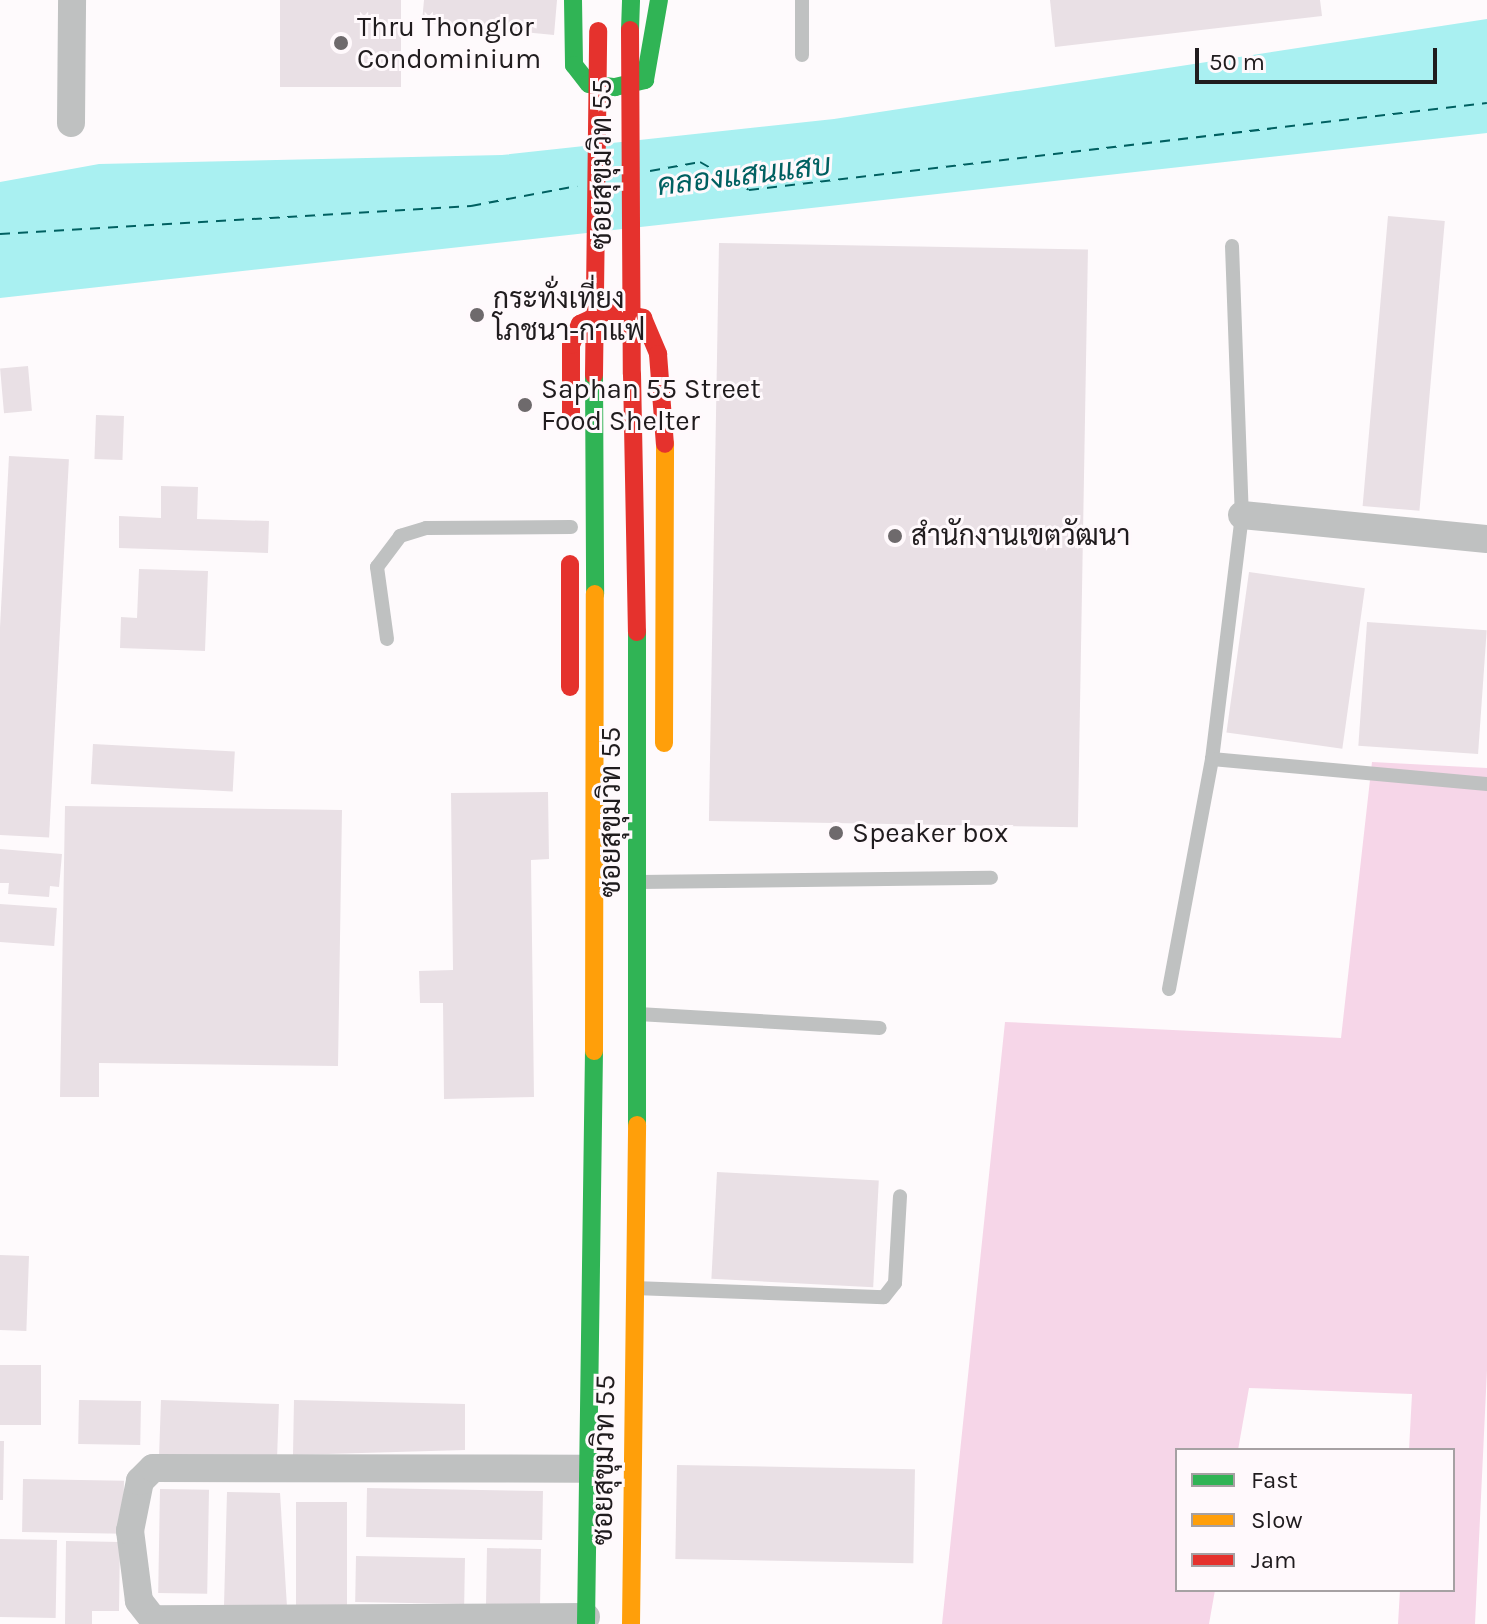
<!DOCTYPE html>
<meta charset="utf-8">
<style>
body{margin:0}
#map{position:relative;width:1487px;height:1624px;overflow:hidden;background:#fefafc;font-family:Karla,Sarabun,sans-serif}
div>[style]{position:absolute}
.green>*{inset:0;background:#f6d6e8}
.water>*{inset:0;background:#a9f0f1}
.ferry>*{height:2px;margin-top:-1px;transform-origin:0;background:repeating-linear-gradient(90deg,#006061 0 10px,transparent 0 18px)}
.building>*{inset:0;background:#e9e0e5;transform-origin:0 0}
.lane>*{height:14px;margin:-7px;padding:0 7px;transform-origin:7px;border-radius:7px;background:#bfc1c1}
.street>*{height:28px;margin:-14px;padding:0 14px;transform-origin:14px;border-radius:14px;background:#bfc1c1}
.fast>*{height:18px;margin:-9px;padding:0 9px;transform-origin:9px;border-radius:9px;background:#30b455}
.slow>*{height:18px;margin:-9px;padding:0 9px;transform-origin:9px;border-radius:9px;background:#ff9f0a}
.jam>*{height:18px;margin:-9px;padding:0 9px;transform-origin:9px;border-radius:9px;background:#e5322d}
.jam-bridge>*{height:18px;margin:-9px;padding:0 9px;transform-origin:9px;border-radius:9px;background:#e5322d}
.dots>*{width:22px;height:22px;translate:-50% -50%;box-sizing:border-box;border:4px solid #fff9fc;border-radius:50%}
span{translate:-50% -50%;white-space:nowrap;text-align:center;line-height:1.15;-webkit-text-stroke:6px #fff9fc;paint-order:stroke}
.poi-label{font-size:28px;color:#201c1e}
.left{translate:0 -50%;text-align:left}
.street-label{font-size:28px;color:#201c1e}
.water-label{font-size:30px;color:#006061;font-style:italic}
.legend{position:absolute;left:1175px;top:1448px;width:280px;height:144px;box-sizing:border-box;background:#fff9fc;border:2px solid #a6a1a3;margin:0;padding:10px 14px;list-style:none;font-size:24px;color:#201c1e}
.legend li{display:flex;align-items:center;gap:16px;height:40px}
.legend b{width:40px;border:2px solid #a6a1a3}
.scale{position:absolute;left:1195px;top:48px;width:242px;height:36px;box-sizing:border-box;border:4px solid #201c1e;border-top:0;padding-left:10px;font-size:24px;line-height:28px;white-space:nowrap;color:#201c1e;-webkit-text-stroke:6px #fff9fc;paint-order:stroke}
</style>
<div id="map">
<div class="green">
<div style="clip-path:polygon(1372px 762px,1487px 768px,1487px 1370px,1475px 1624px,1398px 1624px,1400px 1590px,1453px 1590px,1453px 1450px,1409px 1450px,1412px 1394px,1249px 1388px,1238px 1450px,1177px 1450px,1177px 1590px,1215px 1590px,1209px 1624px,942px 1624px,1005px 1022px,1341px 1038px)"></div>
</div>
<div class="water">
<div style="clip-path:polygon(1487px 19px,1487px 133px,0 298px,0 182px,99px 164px,502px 155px,834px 119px)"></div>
</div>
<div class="ferry">
<div style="left:650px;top:171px;width:51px;rotate:-10.2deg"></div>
<div style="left:700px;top:162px;width:56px;rotate:29.7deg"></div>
<div style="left:749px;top:190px;width:743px;rotate:-6.72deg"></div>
<div style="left:0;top:234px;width:472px;rotate:-3.4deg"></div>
<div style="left:471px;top:206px;width:108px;rotate:-10.7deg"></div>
</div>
<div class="building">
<div style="left:280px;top:0;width:121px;height:87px"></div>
<div style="clip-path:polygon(424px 0,557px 0,554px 35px,422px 22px)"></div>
<div style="clip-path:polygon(1050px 0,1320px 0,1322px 16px,1055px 47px)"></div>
<div style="left:1388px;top:216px;width:57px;height:291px;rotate:5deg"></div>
<div style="left:719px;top:243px;width:369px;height:578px;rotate:1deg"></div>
<div style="left:28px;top:366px;width:45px;height:28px;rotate:85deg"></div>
<div style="left:96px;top:415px;width:28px;height:44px;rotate:2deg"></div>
<div style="left:9px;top:456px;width:60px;height:379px;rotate:3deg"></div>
<div style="clip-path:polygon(161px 486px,198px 487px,197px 519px,269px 521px,268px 553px,119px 548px,119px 516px,161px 518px)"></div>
<div style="clip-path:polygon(139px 569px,208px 571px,205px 651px,120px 648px,121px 617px,137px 618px)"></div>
<div style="left:1249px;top:572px;width:117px;height:162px;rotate:8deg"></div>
<div style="left:1367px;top:622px;width:120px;height:124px;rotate:4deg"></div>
<div style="left:93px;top:744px;width:142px;height:40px;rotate:3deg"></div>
<div style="clip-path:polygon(548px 792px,549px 859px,531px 860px,534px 1097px,444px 1099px,443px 1003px,420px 1003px,419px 971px,453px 970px,451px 793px)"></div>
<div style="clip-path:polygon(65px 806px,342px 810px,338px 1066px,99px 1063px,99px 1097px,60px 1097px)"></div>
<div style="clip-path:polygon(0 849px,62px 854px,59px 887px,50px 886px,49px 897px,8px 894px,9px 883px,0 883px)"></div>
<div style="left:0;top:904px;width:57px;height:38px;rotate:4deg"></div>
<div style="left:717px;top:1172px;width:162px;height:107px;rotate:3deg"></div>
<div style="left:0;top:1255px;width:29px;height:75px;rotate:2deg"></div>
<div style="left:0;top:1365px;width:41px;height:60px"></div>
<div style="left:79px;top:1400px;width:62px;height:44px;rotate:1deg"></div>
<div style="left:161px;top:1400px;width:118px;height:55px;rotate:2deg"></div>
<div style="clip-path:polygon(294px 1400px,465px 1404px,465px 1450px,293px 1455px)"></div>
<div style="clip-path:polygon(0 1441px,4px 1441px,3px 1500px,0 1500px)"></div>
<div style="left:677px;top:1465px;width:238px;height:94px;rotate:1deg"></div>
<div style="left:23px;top:1479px;width:101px;height:53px;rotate:1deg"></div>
<div style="left:367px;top:1488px;width:176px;height:49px;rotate:1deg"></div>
<div style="left:160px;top:1489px;width:49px;height:104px;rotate:1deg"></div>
<div style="clip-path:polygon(227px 1492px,280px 1493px,287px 1607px,224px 1606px)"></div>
<div style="left:296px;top:1502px;width:51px;height:108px"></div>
<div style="left:0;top:1539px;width:57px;height:78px;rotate:1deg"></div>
<div style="clip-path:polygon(66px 1541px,120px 1542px,119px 1611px,92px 1611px,92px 1624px,65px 1624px)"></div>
<div style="left:487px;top:1548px;width:54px;height:60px;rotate:1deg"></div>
<div style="left:356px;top:1556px;width:109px;height:46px;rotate:1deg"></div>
</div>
<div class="lane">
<div style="left:802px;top:0;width:55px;rotate:90deg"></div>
<div style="left:1232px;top:246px;width:269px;rotate:87.9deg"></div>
<div style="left:1242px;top:515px;width:246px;rotate:97deg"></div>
<div style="left:1212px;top:759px;width:276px;rotate:5.2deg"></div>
<div style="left:387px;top:639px;width:73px;rotate:-97.9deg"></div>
<div style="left:377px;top:567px;width:39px;rotate:-53deg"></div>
<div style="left:400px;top:536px;width:27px;rotate:-17deg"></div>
<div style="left:426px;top:528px;width:145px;rotate:-0.4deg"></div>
<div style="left:640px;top:882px;width:351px;rotate:-0.7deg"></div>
<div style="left:1169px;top:989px;width:234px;rotate:-79.4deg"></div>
<div style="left:638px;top:1014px;width:242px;rotate:3.3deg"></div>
<div style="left:634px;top:1288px;width:250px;rotate:2.1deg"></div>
<div style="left:884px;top:1297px;width:18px;rotate:-52deg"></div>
<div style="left:895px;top:1283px;width:87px;rotate:-86.7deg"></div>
</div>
<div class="street">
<div style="left:71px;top:123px;width:123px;rotate:-89.5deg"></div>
<div style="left:1242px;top:515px;width:246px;rotate:5.6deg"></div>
<div style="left:586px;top:1617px;width:433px;rotate:179.7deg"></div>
<div style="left:153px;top:1619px;width:23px;rotate:-128deg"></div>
<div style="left:139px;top:1601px;width:71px;rotate:-97.3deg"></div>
<div style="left:130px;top:1531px;width:51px;rotate:-78.7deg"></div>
<div style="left:140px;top:1481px;width:18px;rotate:-45deg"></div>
<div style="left:153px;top:1468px;width:435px;rotate:0.1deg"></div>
</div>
<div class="fast">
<div style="left:573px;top:0;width:65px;rotate:89.1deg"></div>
<div style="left:574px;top:65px;width:24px;rotate:52deg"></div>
<div style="left:589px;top:84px;width:26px;rotate:7deg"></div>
<div style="left:615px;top:87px;width:31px;rotate:-13deg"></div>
<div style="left:645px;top:80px;width:81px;rotate:-80.1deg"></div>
<div style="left:630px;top:30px;width:30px;rotate:-88deg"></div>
<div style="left:594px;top:375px;width:219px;rotate:89.7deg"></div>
<div style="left:637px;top:1125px;width:493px;rotate:-90deg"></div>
<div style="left:586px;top:1624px;width:573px;rotate:-89.2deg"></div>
</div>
<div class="slow">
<div style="left:664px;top:743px;width:299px;rotate:-89.8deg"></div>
<div style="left:594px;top:1051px;width:457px;rotate:-89.9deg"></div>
<div style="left:631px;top:1624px;width:499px;rotate:-89.3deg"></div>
</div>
<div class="jam">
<div style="left:632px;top:374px;width:258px;rotate:88.9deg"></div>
<div style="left:571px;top:415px;width:70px;rotate:-90deg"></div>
<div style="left:571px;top:345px;width:23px;rotate:-67deg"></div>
<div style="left:580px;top:324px;width:31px;rotate:-25deg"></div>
<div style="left:608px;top:311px;width:36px;rotate:11deg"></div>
<div style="left:643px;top:318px;width:39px;rotate:67deg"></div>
<div style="left:658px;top:354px;width:90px;rotate:85.6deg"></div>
<div style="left:570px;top:564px;width:123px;rotate:90deg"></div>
</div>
<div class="jam-bridge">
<div style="left:630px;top:30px;width:344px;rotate:89.7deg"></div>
<div style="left:594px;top:375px;width:344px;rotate:-89.3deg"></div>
</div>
<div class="dots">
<div style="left:341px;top:43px;background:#6e6a6c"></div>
<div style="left:477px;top:315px;background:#6e6a6c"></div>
<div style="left:525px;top:405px;background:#6e6a6c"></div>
<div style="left:895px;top:536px;background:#6e6a6c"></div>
<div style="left:836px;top:833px;background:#6e6a6c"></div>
</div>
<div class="poi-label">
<span class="left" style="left:357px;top:43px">Thru Thonglor<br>Condominium</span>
<span class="left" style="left:493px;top:315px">กระทั่งเที่ยง<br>โภชนา-กาแฟ</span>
<span class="left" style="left:541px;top:405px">Saphan 55 Street<br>Food Shelter</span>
<span class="left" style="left:911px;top:536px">สำนักงานเขตวัฒนา</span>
<span class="left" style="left:852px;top:833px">Speaker box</span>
</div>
<div class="street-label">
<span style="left:602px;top:164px;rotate:-90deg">ซอยสุขุมวิท 55</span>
<span style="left:611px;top:812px;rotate:-90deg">ซอยสุขุมวิท 55</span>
<span style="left:604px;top:1460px;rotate:-89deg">ซอยสุขุมวิท 55</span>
</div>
<div class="water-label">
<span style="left:744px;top:175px;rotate:-7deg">คลองแสนแสบ</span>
</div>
<ul class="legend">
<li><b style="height:10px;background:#30b455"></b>Fast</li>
<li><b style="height:10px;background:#ff9f0a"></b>Slow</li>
<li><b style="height:10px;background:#e5322d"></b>Jam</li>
</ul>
<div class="scale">50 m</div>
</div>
